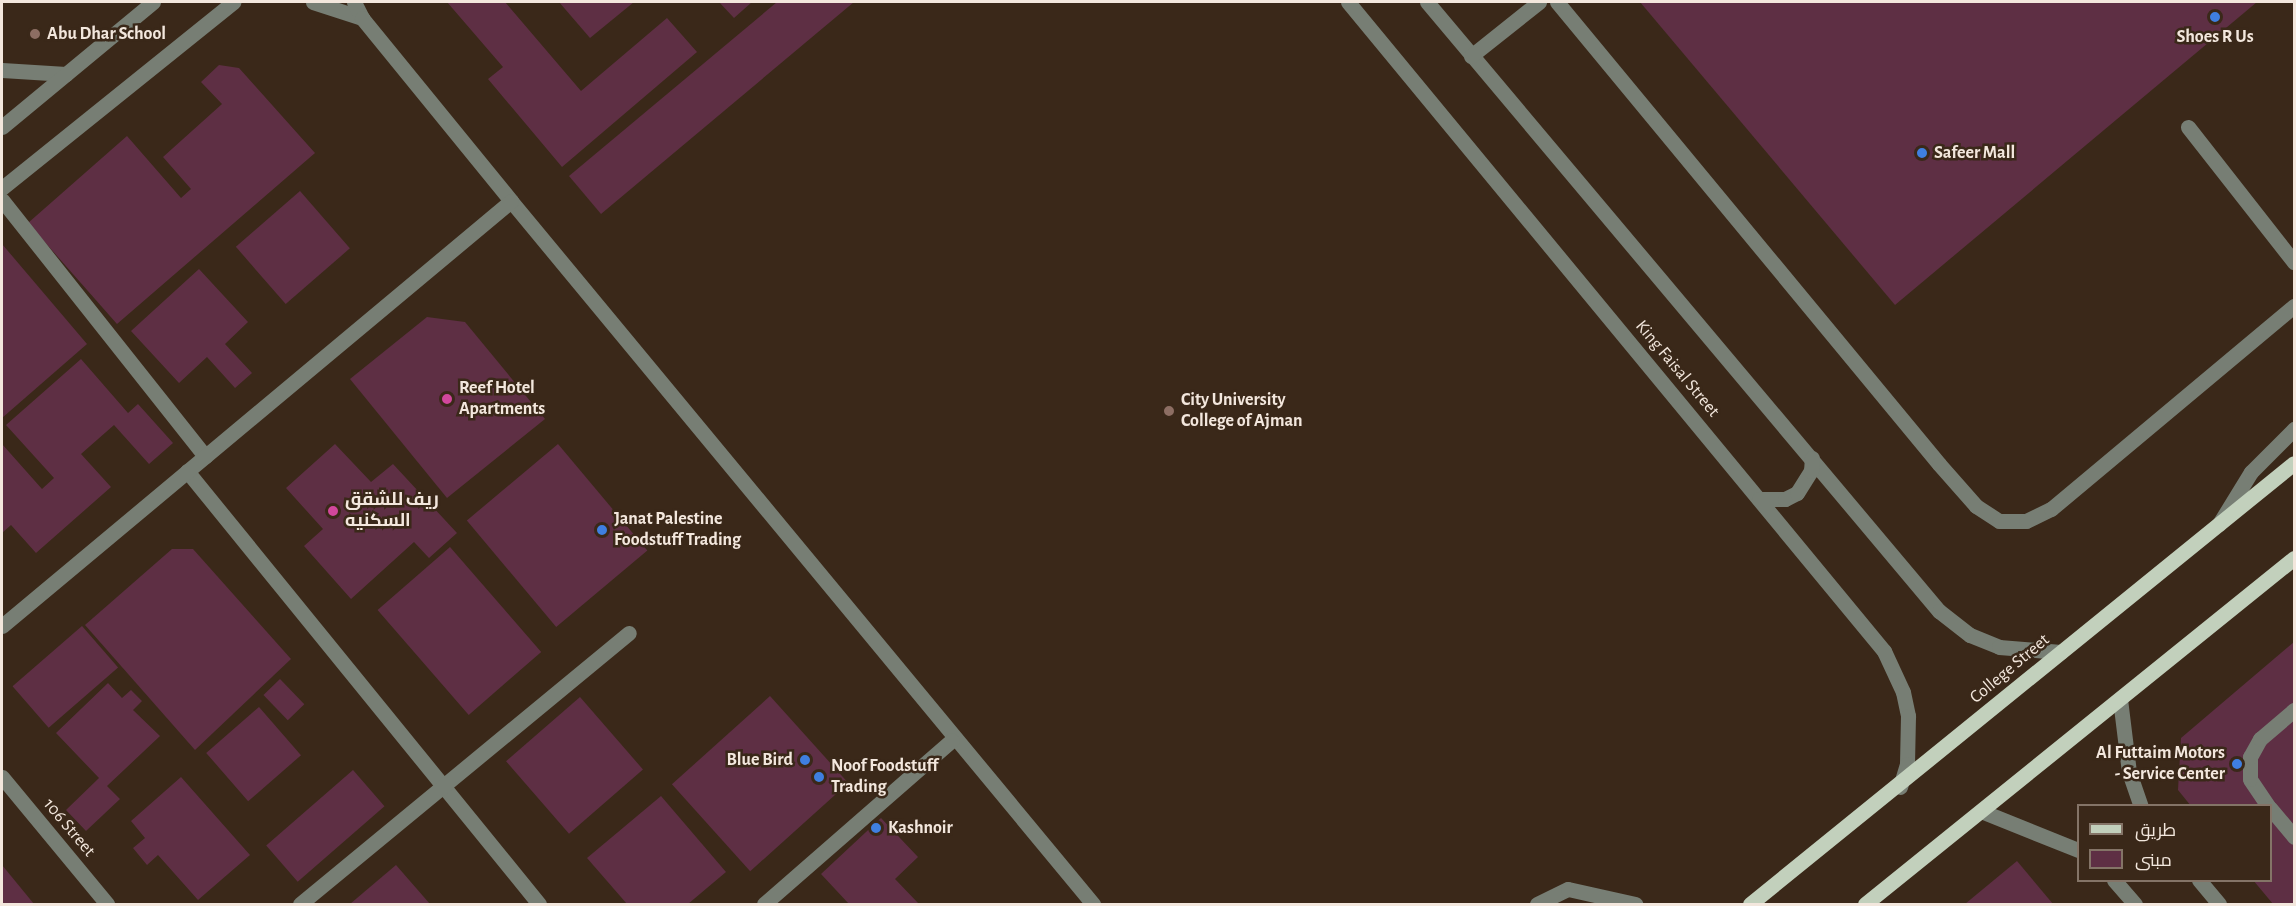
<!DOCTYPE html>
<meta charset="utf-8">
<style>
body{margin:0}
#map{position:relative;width:2296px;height:906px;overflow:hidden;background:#3a2819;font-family:"Alegreya Sans",Cairo,sans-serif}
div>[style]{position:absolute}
.building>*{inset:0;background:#5e2f44;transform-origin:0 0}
.minor>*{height:15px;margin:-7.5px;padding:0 7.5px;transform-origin:7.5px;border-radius:7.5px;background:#777e74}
.major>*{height:15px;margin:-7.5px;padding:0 7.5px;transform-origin:7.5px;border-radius:7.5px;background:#c2d0bc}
.dots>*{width:16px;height:16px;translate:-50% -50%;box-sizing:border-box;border:3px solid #3a2819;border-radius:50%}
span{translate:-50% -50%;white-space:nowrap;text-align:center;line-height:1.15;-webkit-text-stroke:5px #3a2819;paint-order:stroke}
.poi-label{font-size:18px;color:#f3e7dd;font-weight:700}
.left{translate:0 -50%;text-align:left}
.right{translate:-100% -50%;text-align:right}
.street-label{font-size:18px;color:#f3e7dd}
.frame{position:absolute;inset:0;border:3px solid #f3e7dd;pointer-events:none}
.legend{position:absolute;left:2077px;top:804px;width:195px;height:78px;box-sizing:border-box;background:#3a2819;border:2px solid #847467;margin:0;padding:8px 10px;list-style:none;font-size:18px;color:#f3e7dd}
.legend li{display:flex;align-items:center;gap:12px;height:30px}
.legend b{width:30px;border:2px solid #847467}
</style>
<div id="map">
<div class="building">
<div style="clip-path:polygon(447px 2px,505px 2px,581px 91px,667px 18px,697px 52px,562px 167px,488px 79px,503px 67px)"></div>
<div style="clip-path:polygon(559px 2px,634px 2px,590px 38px)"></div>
<div style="clip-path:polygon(719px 2px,752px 2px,734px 18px)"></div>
<div style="clip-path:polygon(777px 2px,854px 2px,601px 214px,569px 176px)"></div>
<div style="clip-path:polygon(1640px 2px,2257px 2px,1895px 305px)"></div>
<div style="clip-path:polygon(219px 65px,239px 68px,315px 153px,117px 324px,28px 223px,127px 136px,181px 198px,191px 189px,163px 157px,222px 104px,201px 82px)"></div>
<div style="left:300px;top:191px;width:76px;height:85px;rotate:49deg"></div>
<div style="clip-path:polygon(2px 244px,87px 344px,2px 418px)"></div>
<div style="clip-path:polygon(199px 269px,248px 322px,225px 344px,252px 373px,235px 388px,207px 357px,179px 383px,131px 331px)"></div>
<div style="clip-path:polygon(427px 317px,465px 322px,545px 419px,447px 498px,350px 379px)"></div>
<div style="clip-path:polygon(81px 359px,128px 413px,138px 404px,173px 443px,149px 464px,114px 425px,81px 454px,111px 487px,36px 553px,11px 525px,2px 533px,2px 444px,42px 489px,54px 478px,6px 425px)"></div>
<div style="clip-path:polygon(335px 444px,371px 482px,393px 464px,457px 533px,429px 558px,414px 542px,351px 599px,304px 546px,323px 529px,286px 488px)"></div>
<div style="left:558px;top:444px;width:139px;height:119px;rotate:50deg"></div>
<div style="left:450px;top:547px;width:139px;height:96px;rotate:49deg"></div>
<div style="clip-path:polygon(172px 549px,193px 549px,291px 659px,195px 750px,85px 625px)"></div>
<div style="left:82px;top:626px;width:55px;height:92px;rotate:49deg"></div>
<div style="clip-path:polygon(2294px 642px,2294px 904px,2273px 904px,2253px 880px,2270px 880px,2270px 806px,2191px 806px,2178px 790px,2181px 738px)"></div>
<div style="left:280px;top:679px;width:35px;height:23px;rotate:46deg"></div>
<div style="clip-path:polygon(108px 683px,122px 698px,131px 690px,142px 701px,133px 710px,160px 736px,107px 786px,120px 799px,86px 831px,66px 810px,99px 778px,56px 733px)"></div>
<div style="left:770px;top:696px;width:117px;height:132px;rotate:48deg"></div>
<div style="left:580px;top:697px;width:96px;height:98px;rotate:49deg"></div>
<div style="left:259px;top:707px;width:64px;height:70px;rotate:49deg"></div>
<div style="left:353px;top:770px;width:48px;height:115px;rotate:49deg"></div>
<div style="clip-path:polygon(181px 777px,250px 855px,198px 900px,158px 855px,147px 865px,133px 848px,145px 838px,131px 821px)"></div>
<div style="clip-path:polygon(661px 796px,726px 872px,688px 904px,627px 904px,587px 858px)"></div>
<div style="clip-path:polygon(881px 818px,918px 857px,895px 879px,919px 904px,849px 904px,821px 874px)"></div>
<div style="clip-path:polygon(2017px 861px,2053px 904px,1965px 904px)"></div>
<div style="clip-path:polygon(2px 865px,34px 904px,2px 904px)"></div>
<div style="clip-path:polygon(396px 865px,430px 904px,350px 904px)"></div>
</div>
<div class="minor">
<div style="left:313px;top:2px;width:52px;rotate:18.1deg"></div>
<div style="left:354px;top:2px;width:18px;rotate:63deg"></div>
<div style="left:362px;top:18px;width:236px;rotate:50.8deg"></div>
<div style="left:511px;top:201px;width:913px;rotate:50.38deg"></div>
<div style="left:1348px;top:2px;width:842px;rotate:50.45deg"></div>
<div style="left:1884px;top:651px;width:45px;rotate:65.1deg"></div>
<div style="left:1903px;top:692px;width:25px;rotate:78deg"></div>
<div style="left:1908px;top:716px;width:48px;rotate:91.2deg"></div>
<div style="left:1907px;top:764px;width:24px;rotate:107deg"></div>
<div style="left:1427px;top:2px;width:796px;rotate:49.95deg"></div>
<div style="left:1939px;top:611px;width:39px;rotate:38deg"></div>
<div style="left:1970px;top:635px;width:31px;rotate:22deg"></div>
<div style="left:1999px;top:647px;width:62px;rotate:4.6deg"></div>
<div style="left:1557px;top:2px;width:599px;rotate:50.41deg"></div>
<div style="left:1939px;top:464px;width:56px;rotate:48.6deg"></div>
<div style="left:1976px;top:506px;width:27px;rotate:33deg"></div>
<div style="left:1999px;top:521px;width:27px"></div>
<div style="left:2026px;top:521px;width:28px;rotate:-26deg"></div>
<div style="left:2051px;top:509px;width:317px;rotate:-39.9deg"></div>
<div style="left:1471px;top:56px;width:87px;rotate:-38.5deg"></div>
<div style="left:2px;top:70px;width:64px;rotate:3.6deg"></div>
<div style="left:2px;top:127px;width:196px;rotate:-39.6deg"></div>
<div style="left:2188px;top:127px;width:172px;rotate:51.9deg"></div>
<div style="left:2px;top:188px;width:297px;rotate:-38.8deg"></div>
<div style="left:2px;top:200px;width:327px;rotate:51.6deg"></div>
<div style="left:187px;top:471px;width:558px;rotate:50.89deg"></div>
<div style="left:1759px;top:499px;width:26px"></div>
<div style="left:1785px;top:499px;width:13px;rotate:-27deg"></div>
<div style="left:1797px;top:493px;width:26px;rotate:-58deg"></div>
<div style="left:1811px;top:471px;width:13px;rotate:-86deg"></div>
<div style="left:2219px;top:524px;width:61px;rotate:-58.4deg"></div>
<div style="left:2251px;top:472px;width:61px;rotate:-45deg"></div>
<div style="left:2px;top:626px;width:663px;rotate:-39.86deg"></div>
<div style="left:2120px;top:699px;width:74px;rotate:83deg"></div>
<div style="left:2129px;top:772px;width:36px;rotate:71deg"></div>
<div style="left:2px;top:777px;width:165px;rotate:50.4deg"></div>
<div style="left:2268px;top:806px;width:32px;rotate:-124deg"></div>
<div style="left:2250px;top:779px;width:22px;rotate:-90deg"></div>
<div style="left:2250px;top:757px;width:21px;rotate:-61deg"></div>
<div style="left:2260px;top:739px;width:45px;rotate:-40.5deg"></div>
<div style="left:2270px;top:808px;width:38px;rotate:50deg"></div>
<div style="left:1981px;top:811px;width:105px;rotate:21.9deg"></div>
<div style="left:2114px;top:880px;width:32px;rotate:49deg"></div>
<div style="left:2199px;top:880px;width:31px;rotate:50deg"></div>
<div style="left:300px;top:904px;width:426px;rotate:-39.5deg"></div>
<div style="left:764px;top:904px;width:249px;rotate:-41.1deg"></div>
<div style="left:1537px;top:904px;width:34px;rotate:-26deg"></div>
<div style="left:1568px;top:889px;width:69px;rotate:12.6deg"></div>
</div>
<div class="major">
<div style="left:1750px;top:904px;width:700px;rotate:-39.03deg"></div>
<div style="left:1865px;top:904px;width:551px;rotate:-38.89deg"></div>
</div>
<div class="dots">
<div style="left:2215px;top:17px;background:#3f7fe0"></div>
<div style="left:35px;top:34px;background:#8d6e63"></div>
<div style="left:1922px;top:153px;background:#3f7fe0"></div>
<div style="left:447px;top:399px;background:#d1479c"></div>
<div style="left:1169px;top:411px;background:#8d6e63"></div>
<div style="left:333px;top:511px;background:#d1479c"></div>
<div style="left:602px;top:530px;background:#3f7fe0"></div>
<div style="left:805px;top:760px;background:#3f7fe0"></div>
<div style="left:2237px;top:764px;background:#3f7fe0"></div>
<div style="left:819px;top:777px;background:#3f7fe0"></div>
<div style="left:876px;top:828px;background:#3f7fe0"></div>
</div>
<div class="poi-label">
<span class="left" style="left:47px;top:34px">Abu Dhar School</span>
<span style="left:2215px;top:37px">Shoes R Us</span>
<span class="left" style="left:1934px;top:153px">Safeer Mall</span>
<span class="left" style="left:459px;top:399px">Reef Hotel<br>Apartments</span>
<span class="left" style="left:1181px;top:411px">City University<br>College of Ajman</span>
<span class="left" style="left:345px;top:511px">ريف للشقق<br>السكنيه</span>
<span class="left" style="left:614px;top:530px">Janat Palestine<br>Foodstuff Trading</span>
<span class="right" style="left:2225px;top:764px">Al Futtaim Motors<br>- Service Center</span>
<span class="right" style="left:793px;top:760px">Blue Bird</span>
<span class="left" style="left:831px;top:777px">Noof Foodstuff<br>Trading</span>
<span class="left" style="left:888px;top:828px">Kashnoir</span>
</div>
<div class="street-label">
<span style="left:1677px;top:369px;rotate:50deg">King Faisal Street</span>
<span style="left:2010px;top:669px;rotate:-40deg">College Street</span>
<span style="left:69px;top:828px;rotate:50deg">106 Street</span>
</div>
<div class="frame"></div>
<ul class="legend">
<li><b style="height:8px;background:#c2d0bc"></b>طريق</li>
<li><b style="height:16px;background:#5e2f44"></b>مبنى</li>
</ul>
</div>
